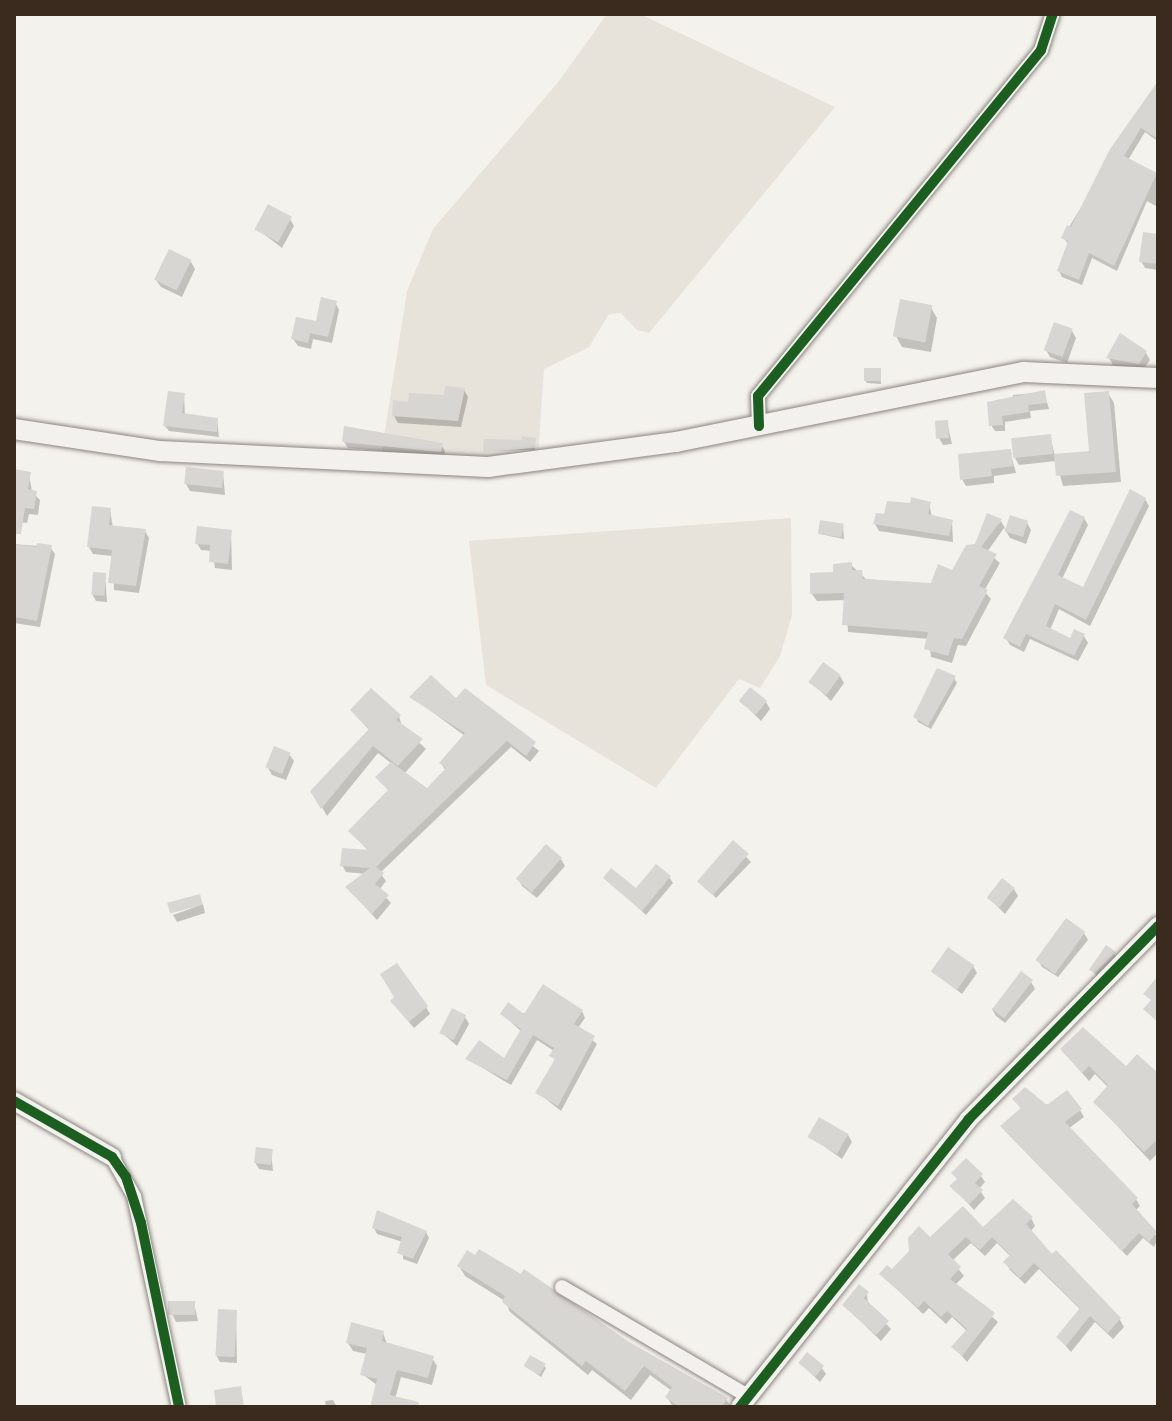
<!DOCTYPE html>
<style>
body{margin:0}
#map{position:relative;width:1172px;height:1421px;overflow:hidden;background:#f4f2ec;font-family:Itim,sans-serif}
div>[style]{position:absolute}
.built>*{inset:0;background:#e7e2da}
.shadow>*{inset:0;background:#0003}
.building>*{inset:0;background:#d8d6d2;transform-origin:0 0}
.roads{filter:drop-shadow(0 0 2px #898580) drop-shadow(0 0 2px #898580)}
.minor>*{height:14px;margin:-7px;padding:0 7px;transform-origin:7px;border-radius:7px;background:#f2f1ed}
.tertiary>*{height:18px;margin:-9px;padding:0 9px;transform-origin:9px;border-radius:9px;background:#f2f1ed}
.secondary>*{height:20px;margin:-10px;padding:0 10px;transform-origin:10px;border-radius:10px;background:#f2f1ed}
.cycleway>*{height:10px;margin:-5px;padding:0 5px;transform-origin:5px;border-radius:5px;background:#1b5e20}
span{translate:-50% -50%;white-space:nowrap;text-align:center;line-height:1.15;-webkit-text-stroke:6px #f7f3e8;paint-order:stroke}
.frame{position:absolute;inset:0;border:16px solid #3b2a1e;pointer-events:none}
</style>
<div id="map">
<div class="built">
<div style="clip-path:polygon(607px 14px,640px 14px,835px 107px,649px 333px,637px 330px,621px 313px,609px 314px,589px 347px,544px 369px,538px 457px,464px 461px,381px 456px,407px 291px,433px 229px,559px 81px)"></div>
<div style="clip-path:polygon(791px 518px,792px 615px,780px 656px,760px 688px,739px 679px,656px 788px,486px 685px,469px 541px)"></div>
</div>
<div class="shadow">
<div style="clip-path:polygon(1158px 81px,1158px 136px,1156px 140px,1145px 132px,1128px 160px,1158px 176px,1158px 207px,1147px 201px,1117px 271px,1092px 258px,1082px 285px,1062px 277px,1059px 271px,1069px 245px,1063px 237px)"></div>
<div style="clip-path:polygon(290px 219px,294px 226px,282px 248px,257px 229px)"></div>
<div style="clip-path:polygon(1158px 236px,1158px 270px,1145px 268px,1141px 261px)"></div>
<div style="clip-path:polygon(191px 262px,195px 269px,182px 297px,161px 287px,156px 280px)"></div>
<div style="clip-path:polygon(335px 302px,339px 310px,332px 343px,313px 339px,311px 349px,298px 346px,293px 339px,318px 324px)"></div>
<div style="clip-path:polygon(930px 306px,937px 318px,931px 352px,902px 347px,896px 336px)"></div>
<div style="clip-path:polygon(1072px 331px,1076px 338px,1067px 363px,1050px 357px,1046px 350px)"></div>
<div style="clip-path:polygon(1146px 353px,1150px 360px,1143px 370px,1113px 365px,1109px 358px)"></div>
<div style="clip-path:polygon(880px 370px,881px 384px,867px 383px,865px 380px)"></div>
<div style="clip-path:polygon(464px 390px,468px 397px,461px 427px,398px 423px,394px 416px,410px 404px)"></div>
<div style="clip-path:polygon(1044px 392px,1049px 409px,1030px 411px,1031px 418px,1005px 422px,1005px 431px,995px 431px,991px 425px,1013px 402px,1013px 395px)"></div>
<div style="clip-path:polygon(1108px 393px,1114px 403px,1121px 482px,1063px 486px,1056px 461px,1019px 465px,1015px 458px,1050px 436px,1055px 456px,1091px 453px)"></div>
<div style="clip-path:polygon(184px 395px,185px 416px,217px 420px,219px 437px,169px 431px,165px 426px)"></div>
<div style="clip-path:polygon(947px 422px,952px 444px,943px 445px,939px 438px)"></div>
<div style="clip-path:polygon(535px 440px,535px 450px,485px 451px,523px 442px)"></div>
<div style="clip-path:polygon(344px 442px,441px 445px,445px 451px,444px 457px,348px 448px)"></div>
<div style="clip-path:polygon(1010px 451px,1016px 473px,994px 476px,994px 483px,966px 486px,962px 479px)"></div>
<div style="clip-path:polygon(14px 471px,29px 474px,32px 492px,40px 500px,38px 515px,29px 514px,27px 523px,14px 521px)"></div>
<div style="clip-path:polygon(223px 473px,225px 495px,190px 491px,186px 484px)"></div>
<div style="clip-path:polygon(1145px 499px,1149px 506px,1090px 626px,1059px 609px,1050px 630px,1070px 641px,1084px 636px,1088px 643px,1078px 661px,1030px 639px,1024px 652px,1010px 645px,1006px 638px,1084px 518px,1088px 525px,1062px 579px,1084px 590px)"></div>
<div style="clip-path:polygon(929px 503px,932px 517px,952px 521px,953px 542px,879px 531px,875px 524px)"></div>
<div style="clip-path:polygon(110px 510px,113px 528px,145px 531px,149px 538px,139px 593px,114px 590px,113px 556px,93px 554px,89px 547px)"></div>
<div style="clip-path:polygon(1001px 521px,1006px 530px,1027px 523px,1031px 530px,1026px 544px,1010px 538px,1004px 528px,987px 552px,1000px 563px,984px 591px,991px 599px,966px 646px,958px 645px,952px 663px,931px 657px,929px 639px,848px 632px,846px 600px,817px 601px,812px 594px,851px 565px,866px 579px,932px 585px,953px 572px)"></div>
<div style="clip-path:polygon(843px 526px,844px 539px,820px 534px)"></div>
<div style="clip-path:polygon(231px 532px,232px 570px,215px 568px,212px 551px,201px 550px,197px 543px)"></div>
<div style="clip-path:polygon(14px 544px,50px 547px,55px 554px,40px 627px,14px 623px)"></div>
<div style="clip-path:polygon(105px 575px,107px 602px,96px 601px,92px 594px)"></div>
<div style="clip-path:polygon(840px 676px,844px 683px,831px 701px,811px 682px)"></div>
<div style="clip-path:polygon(954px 678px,957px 683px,931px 729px,918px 722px,916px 717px)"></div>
<div style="clip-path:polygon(466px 691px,539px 751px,530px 762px,511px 747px,380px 873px,386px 881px,379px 890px,391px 903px,377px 920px,348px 888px,366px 874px,346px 872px,342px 865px,369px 852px,351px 831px,389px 791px,378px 778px,392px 764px,378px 753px,327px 816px,313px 791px,370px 731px,352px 711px,399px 716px,402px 727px,426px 749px,404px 774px,427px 790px,446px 771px,441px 763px,465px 736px,412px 697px,456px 701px)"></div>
<div style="clip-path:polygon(741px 701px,766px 702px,770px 709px,761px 721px)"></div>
<div style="clip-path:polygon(289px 754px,294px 761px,286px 780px,272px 775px,268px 768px)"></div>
<div style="clip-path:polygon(733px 843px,751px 862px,716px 898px,700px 881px)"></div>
<div style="clip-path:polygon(561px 859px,565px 866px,537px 898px,522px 886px,518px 879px)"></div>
<div style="clip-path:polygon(669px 877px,673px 883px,646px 915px,605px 878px,637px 891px)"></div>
<div style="clip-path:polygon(1014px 889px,1018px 896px,1005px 914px,989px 898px)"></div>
<div style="clip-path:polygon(203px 904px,205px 913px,177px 922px,173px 915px)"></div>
<div style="clip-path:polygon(1084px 933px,1088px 940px,1058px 977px,1042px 967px,1038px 960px)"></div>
<div style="clip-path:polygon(1114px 953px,1118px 960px,1099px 979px,1092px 970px)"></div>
<div style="clip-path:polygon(973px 966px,977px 973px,962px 994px,933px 972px)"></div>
<div style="clip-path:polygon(1031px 982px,1035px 989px,1005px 1023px,996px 1016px,992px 1009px)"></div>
<div style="clip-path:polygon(426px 1007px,430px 1014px,414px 1028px,397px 1008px)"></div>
<div style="clip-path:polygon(582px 1011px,585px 1018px,578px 1028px,597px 1044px,561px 1111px,538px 1093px,555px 1063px,554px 1051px,537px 1040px,511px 1085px,468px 1059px,505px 1061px,522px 1032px,502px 1014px)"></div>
<div style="clip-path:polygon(465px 1017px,469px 1024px,457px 1046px,441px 1032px)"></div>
<div style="clip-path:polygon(1062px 1050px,1158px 1080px,1158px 1153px,1150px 1161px,1095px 1102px,1109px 1088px,1095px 1074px,1089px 1081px)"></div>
<div style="clip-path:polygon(1014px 1099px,1080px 1110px,1084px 1117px,1068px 1129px,1136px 1199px,1140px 1206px,1135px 1211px,1158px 1238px,1154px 1247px,1143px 1238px,1127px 1256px,1007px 1133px,1003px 1127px,1022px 1110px)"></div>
<div style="clip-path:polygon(848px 1135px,852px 1142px,842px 1159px,811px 1137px)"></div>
<div style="clip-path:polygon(271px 1151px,273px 1171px,259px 1169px,255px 1162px)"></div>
<div style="clip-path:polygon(954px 1173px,981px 1176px,985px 1182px,979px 1189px,985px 1198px,974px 1210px,952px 1186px,958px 1180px)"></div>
<div style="clip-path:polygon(1031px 1218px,1035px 1226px,1030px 1232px,1051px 1257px,1056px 1253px,1120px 1320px,1124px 1327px,1113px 1339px,1095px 1322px,1071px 1352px,1058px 1337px,1081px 1310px,1039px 1269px,1025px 1284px,1010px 1270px,1006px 1262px,1011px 1257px,997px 1243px,985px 1256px,971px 1243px,952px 1261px,964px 1276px,955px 1285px,998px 1322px,967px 1362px,954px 1347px,967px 1331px,952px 1317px,946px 1324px,929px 1308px,923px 1314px,881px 1274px,892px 1272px,930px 1239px)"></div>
<div style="clip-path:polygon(374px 1228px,426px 1232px,429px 1238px,417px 1264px,403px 1259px,403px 1242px,377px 1234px)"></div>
<div style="clip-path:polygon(459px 1266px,726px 1399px,731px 1407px,673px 1407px,667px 1397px,672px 1391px,650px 1375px,631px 1400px,592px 1370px,588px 1375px,510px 1312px,505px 1301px,465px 1276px)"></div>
<div style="clip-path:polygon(867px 1293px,868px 1305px,891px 1329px,881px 1341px,844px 1305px)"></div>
<div style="clip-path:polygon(194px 1303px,198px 1321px,176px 1322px,172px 1314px)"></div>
<div style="clip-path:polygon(236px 1312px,237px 1363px,220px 1362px,216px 1355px)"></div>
<div style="clip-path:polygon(383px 1333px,387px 1344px,432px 1358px,437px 1366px,432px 1385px,401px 1377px,395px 1399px,426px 1407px,371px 1407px,377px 1385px,362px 1374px,367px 1354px,353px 1351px,348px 1343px)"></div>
<div style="clip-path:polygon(800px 1363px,822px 1368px,826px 1374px,820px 1382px)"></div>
<div style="clip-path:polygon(526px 1366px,544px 1366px,546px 1368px,541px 1377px)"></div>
<div style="clip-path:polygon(333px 1400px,337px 1407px,344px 1407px,326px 1407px,325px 1401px)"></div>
</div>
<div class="building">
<div style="clip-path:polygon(1158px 81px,1158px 139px,1141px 128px,1124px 156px,1157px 173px,1114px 266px,1089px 253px,1079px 280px,1057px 271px,1068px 241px,1061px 238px,1067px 225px,1071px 227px,1110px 149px)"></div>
<div style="left:268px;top:204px;width:27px;height:29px;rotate:28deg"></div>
<div style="clip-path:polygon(1143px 232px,1158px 234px,1158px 264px,1139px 262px)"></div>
<div style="left:169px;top:249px;width:25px;height:34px;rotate:26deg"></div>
<div style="clip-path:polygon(321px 297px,337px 301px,328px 337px,310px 333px,308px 343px,291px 339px,296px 317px,316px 321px)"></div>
<div style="left:900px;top:299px;width:33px;height:38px;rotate:11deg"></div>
<div style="left:1054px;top:322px;width:20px;height:30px;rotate:20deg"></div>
<div style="clip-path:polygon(1120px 333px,1147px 351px,1139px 364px,1106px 358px)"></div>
<div style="left:864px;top:368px;width:17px;height:13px"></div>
<div style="clip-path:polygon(445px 386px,465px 388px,458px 421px,392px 416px,393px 400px,408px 402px,409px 393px,444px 395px)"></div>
<div style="clip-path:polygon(1045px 390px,1047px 403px,1028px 405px,1029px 412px,1002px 416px,1003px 425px,989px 426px,987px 402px)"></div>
<div style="clip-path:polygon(168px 391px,185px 393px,182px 413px,218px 418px,217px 432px,163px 426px)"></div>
<div style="clip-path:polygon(1109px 391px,1116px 472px,1056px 476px,1054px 454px,1089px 451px,1084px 393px)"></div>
<div style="left:948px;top:420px;width:18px;height:13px;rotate:87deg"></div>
<div style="clip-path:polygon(344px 426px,443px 443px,441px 452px,342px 442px)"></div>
<div style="left:1051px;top:434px;width:20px;height:40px;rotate:84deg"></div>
<div style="clip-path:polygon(522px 436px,536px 438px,535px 448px,483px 452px,484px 439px,521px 440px)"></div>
<div style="clip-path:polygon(1011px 449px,1013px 466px,991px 469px,992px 476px,960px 480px,958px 454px)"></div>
<div style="left:186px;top:467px;width:38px;height:17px;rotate:6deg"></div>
<div style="clip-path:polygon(14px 469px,31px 472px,28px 489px,37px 491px,34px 509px,25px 508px,21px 534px,14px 534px)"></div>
<div style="clip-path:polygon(1130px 489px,1146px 498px,1086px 620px,1055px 604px,1046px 626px,1070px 638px,1074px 629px,1085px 634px,1074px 656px,1026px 634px,1020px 647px,1003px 638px,1070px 510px,1085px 517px,1058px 575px,1083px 587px)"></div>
<div style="clip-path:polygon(911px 497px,931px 502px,928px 514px,953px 520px,949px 536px,873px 524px,876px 513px,884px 514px,887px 501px,910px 503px)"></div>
<div style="clip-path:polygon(92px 506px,111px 508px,109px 525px,146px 529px,136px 586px,108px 583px,112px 550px,87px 547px)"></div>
<div style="clip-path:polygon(987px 513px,1002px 519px,981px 547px,997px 554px,979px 586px,988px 590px,962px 639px,954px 638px,948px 656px,924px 649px,928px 632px,842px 625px,844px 593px,810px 594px,810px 573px,833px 572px,833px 564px,852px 562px,852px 570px,862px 570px,863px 579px,931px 583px,938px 564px,952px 570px,966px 545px,975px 544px)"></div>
<div style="left:1010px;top:515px;width:19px;height:17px;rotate:18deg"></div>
<div style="left:820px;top:520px;width:24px;height:14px;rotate:9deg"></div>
<div style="clip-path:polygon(197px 526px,232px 530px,228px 564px,209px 562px,210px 545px,195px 544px)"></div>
<div style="clip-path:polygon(37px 543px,52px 545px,37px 621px,14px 617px,14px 544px,36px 547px)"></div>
<div style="left:93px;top:572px;width:13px;height:23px;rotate:4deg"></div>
<div style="left:823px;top:662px;width:22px;height:25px;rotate:36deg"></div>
<div style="clip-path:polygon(937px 668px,956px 676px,928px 726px,913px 717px)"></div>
<div style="clip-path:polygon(431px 675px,456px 698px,465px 688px,536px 742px,526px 756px,507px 741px,381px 862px,376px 867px,384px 873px,375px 884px,389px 895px,372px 914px,345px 887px,370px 868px,340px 866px,342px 848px,368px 850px,348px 831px,388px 790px,375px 777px,391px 762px,427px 788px,446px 768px,439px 763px,465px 733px,409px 697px)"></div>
<div style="left:750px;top:687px;width:22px;height:18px;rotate:39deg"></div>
<div style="clip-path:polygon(371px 688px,401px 715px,396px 720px,423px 739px,398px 766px,373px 746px,321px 809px,310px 791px,369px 729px,350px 710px)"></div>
<div style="left:274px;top:746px;width:18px;height:23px;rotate:22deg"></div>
<div style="left:733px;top:840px;width:21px;height:55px;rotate:41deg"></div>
<div style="left:546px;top:844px;width:21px;height:46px;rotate:41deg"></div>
<div style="clip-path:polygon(656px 864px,671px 876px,642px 911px,603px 878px,611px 868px,636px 888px)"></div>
<div style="left:1002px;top:878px;width:16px;height:25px;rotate:38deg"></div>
<div style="left:200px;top:894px;width:11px;height:34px;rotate:75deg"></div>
<div style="left:1066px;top:918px;width:24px;height:52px;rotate:36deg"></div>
<div style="clip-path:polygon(1106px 945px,1116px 952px,1095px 973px,1089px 970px)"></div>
<div style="left:948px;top:947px;width:32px;height:30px;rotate:35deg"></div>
<div style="clip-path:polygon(397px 963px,428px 1006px,409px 1022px,390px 1001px,394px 997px,380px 974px)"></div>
<div style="left:1021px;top:971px;width:15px;height:48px;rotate:37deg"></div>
<div style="clip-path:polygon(1158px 976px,1158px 1022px,1143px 1009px,1151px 1000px,1143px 994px)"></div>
<div style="clip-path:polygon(543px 984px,583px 1010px,574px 1024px,595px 1036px,558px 1106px,535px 1093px,555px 1059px,549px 1056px,554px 1048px,533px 1035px,507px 1080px,465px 1059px,479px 1040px,504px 1058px,521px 1029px,500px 1014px,508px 1002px,524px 1014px)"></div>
<div style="left:452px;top:1008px;width:16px;height:28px;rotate:27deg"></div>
<div style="clip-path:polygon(1083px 1027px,1126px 1066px,1137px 1054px,1158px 1073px,1158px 1139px,1144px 1152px,1093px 1102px,1108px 1085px,1089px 1066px,1082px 1073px,1060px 1049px)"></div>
<div style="clip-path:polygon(1025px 1087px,1047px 1105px,1067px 1090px,1082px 1109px,1065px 1122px,1138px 1198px,1132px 1204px,1157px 1232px,1149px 1242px,1139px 1233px,1122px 1251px,1000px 1126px,1021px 1108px,1012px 1099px)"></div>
<div style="left:819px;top:1117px;width:34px;height:23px;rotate:30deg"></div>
<div style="left:256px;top:1147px;width:17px;height:16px;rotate:7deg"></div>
<div style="clip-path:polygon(966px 1158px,983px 1174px,975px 1183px,983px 1190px,969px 1204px,949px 1186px,957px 1179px,951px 1173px)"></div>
<div style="clip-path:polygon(1013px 1199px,1033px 1217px,1026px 1224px,1052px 1254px,1056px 1250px,1121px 1318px,1108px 1333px,1090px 1316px,1066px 1346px,1056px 1337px,1080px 1308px,1034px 1263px,1020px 1278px,1003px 1262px,1010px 1255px,992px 1237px,980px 1250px,966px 1237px,948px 1254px,961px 1267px,950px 1279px,995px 1313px,962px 1356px,951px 1347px,967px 1329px,947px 1311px,941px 1317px,924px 1301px,918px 1308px,879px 1274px,887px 1265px,892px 1269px,909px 1251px,908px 1238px,919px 1226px,930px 1237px,963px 1206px,983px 1227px)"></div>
<div style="clip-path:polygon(377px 1210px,427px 1231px,413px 1259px,397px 1253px,402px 1237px,372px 1228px)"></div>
<div style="clip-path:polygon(479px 1249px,521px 1274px,524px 1269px,629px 1342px,728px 1398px,721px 1407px,679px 1407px,665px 1397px,672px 1387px,644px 1366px,625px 1391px,586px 1361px,582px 1366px,502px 1302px,505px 1296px,457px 1266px,467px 1250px,475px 1255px)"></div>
<div style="clip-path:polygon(859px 1284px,869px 1292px,864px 1298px,889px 1321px,876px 1335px,842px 1305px)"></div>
<div style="left:168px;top:1301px;width:27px;height:14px"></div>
<div style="left:218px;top:1309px;width:19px;height:47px;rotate:3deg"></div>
<div style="clip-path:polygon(351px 1322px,384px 1331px,382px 1341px,434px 1356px,428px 1378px,397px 1370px,390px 1395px,419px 1402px,418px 1407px,370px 1407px,377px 1379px,360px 1375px,367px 1348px,346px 1343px)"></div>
<div style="left:807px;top:1352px;width:22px;height:14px;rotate:39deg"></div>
<div style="left:530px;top:1355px;width:18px;height:13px;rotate:29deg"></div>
<div style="clip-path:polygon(241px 1386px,244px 1407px,216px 1407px,214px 1390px)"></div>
</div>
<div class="roads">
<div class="minor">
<div style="left:759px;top:426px;width:30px;rotate:-92deg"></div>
<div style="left:758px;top:396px;width:447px;rotate:-50.7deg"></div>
<div style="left:1041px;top:50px;width:38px;rotate:-72deg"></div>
<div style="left:112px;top:1157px;width:45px;rotate:60.6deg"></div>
<div style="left:134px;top:1196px;width:216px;rotate:78deg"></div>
<div style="left:562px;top:1287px;width:216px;rotate:30.4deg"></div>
</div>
<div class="tertiary">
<div style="left:14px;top:1101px;width:113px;rotate:29.7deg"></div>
<div style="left:740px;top:1407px;width:367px;rotate:-51.5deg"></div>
<div style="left:968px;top:1120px;width:272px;rotate:-45.6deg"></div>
</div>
<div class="secondary">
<div style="left:14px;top:429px;width:148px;rotate:8.6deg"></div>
<div style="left:160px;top:451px;width:328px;rotate:2.8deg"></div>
<div style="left:488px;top:467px;width:190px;rotate:-7.6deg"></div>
<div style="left:676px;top:442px;width:355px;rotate:-11.4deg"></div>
<div style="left:1024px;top:372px;width:134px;rotate:2.6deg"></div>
</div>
</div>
<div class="cycleway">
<div style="left:759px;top:426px;width:30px;rotate:-92deg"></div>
<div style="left:758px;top:396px;width:447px;rotate:-50.7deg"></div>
<div style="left:1041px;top:50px;width:38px;rotate:-72deg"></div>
<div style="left:14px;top:1101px;width:113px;rotate:29.7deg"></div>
<div style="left:112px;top:1157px;width:24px;rotate:55deg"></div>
<div style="left:126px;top:1177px;width:48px;rotate:71.9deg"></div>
<div style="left:141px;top:1223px;width:188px;rotate:78.3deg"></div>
<div style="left:740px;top:1407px;width:367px;rotate:-51.5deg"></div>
<div style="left:968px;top:1120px;width:272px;rotate:-45.6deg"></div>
</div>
<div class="frame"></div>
</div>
